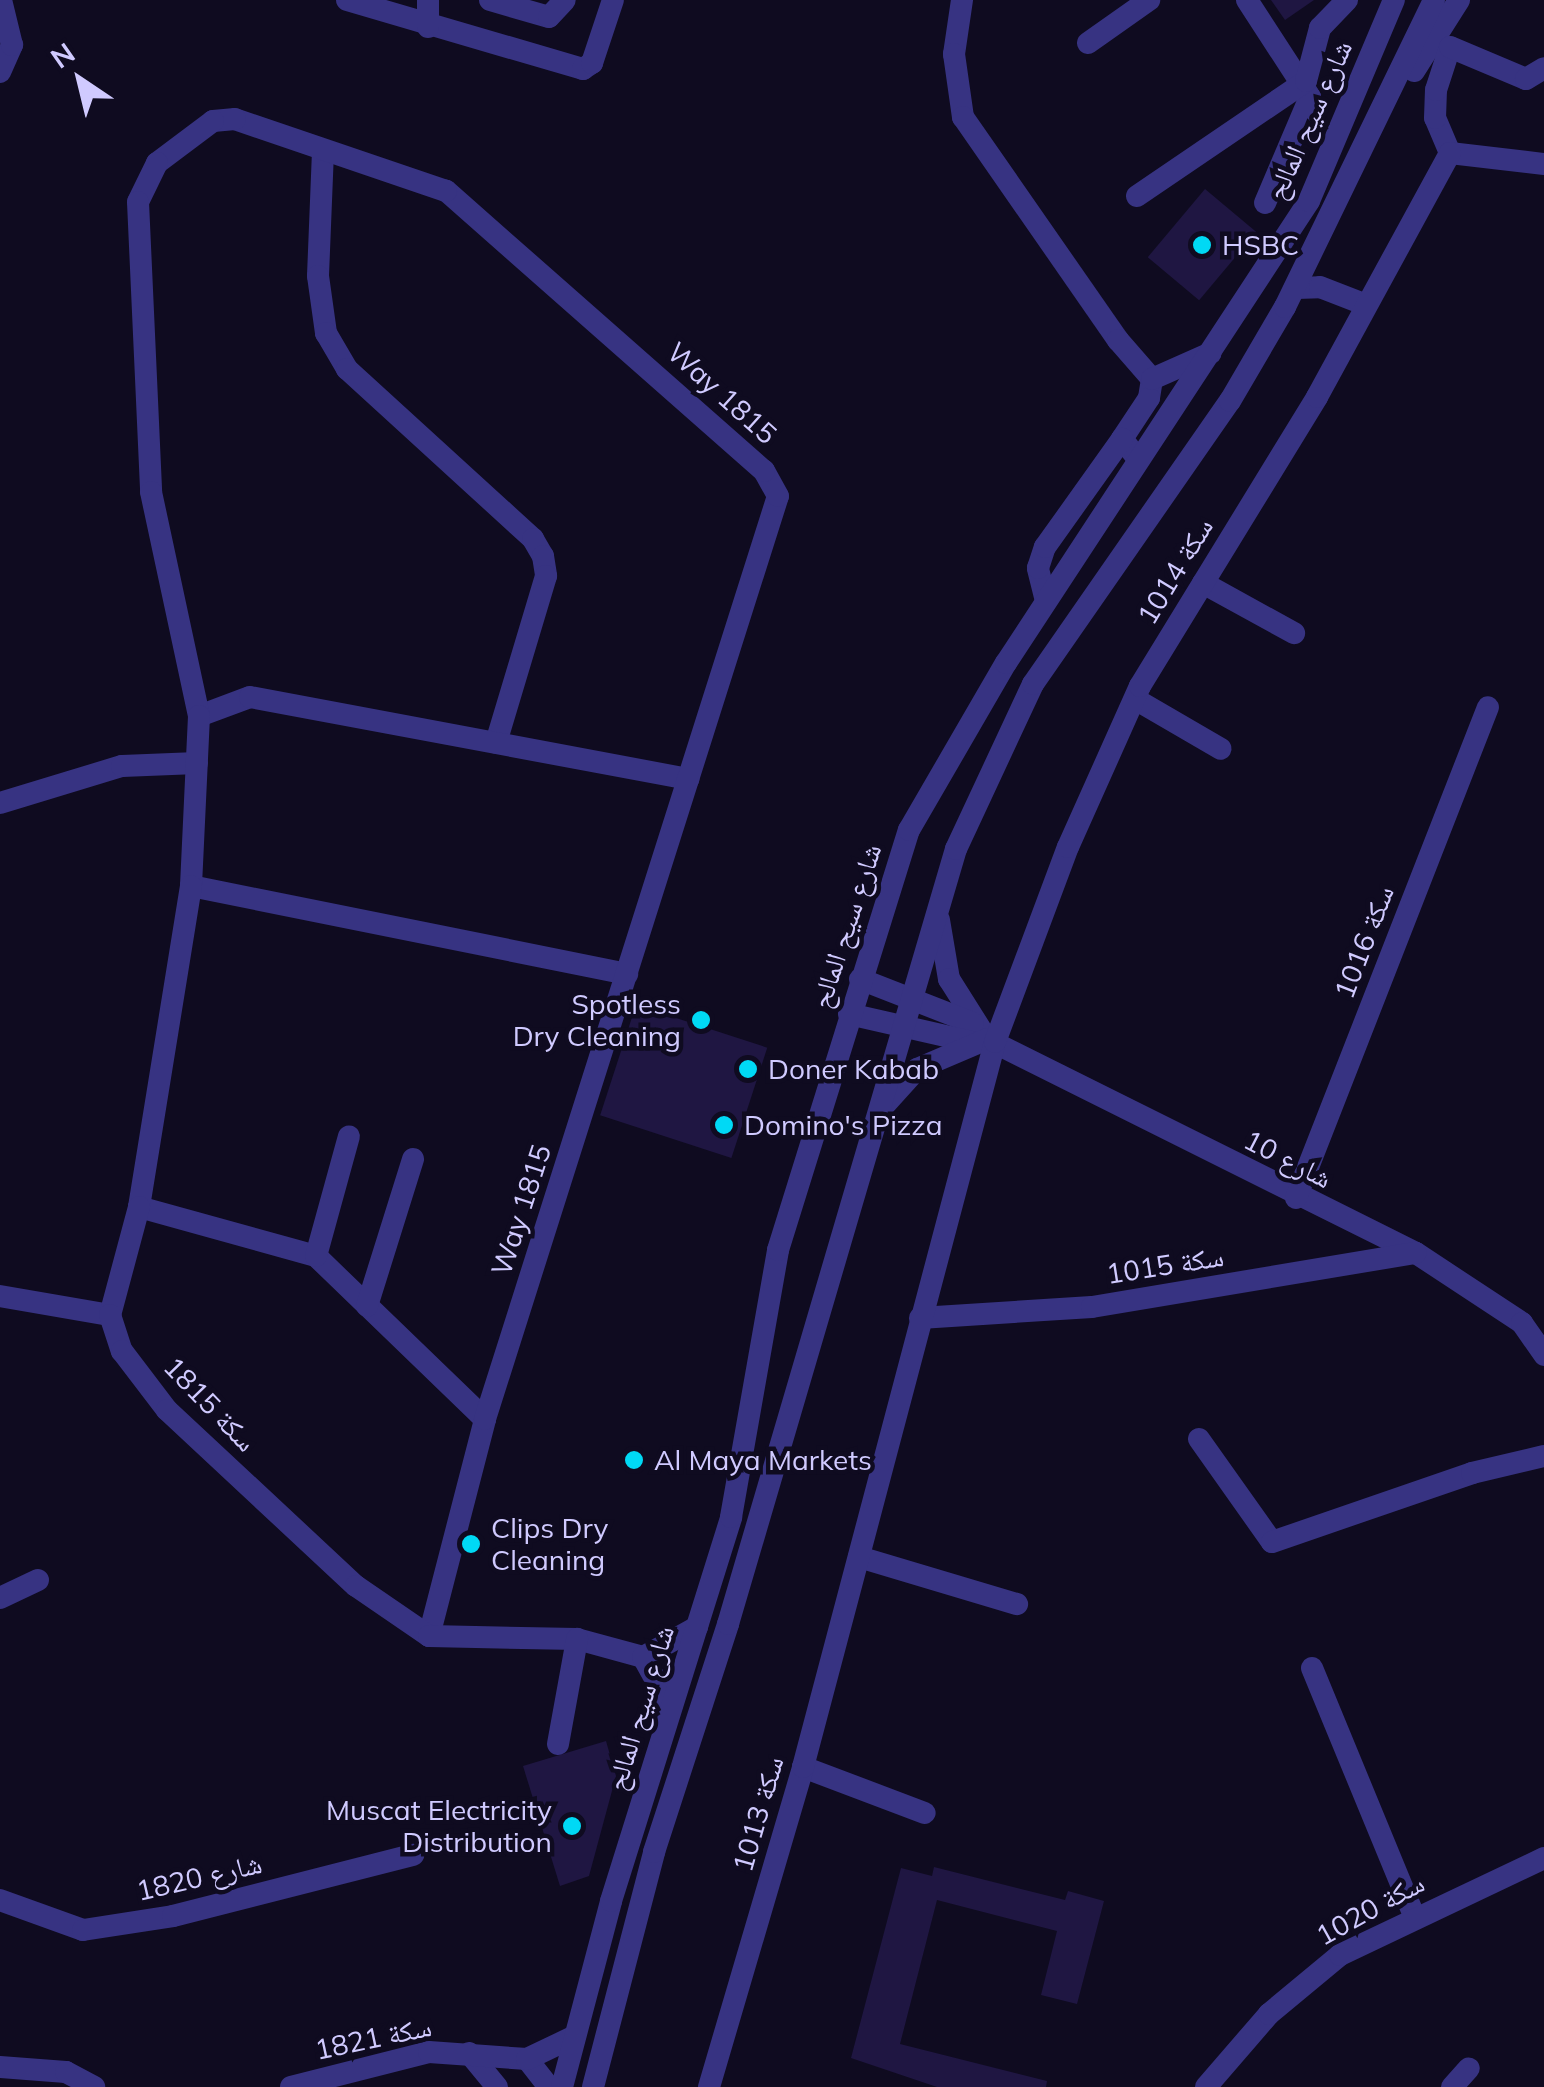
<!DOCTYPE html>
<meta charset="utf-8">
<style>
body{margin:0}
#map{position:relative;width:1544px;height:2087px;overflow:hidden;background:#0f0b20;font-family:Mulish,"Noto Naskh Arabic",sans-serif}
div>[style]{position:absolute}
.building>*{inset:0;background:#1f1642;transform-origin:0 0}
.minor>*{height:22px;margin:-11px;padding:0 11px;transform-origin:11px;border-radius:11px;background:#373382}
.dots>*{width:28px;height:28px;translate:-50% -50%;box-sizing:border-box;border:5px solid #0f0b20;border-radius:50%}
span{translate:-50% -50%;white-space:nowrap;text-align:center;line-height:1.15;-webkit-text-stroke:9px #0f0b20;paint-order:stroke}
.street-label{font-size:28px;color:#d0caff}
.poi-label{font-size:28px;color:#d0caff}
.left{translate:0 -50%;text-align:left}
.right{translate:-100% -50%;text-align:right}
.north{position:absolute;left:30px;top:30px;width:100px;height:100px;-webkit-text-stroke:8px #0f0b20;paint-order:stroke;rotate:325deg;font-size:28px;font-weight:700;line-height:40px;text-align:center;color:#d0caff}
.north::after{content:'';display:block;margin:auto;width:35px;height:45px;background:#d0caff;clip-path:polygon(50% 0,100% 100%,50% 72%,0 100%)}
</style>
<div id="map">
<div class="building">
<div style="clip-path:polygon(1271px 0,1314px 0,1285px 20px)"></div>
<div style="left:1205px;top:189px;width:67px;height:89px;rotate:40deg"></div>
<div style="left:636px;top:1005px;width:138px;height:116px;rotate:18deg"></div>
<div style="clip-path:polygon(606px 1741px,616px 1776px,589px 1876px,560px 1886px,523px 1766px)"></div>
<div style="clip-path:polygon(934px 1867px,1065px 1900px,1068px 1891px,1104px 1901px,1077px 2004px,1041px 1995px,1057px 1931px,937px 1900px,900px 2044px,1047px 2081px,1046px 2087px,937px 2087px,851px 2058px,901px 1868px,932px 1876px)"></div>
</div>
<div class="minor">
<div style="left:347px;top:0;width:246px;rotate:16.3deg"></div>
<div style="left:583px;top:69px;width:11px;rotate:-34deg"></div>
<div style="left:592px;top:63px;width:66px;rotate:-71.6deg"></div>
<div style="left:490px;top:0;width:61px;rotate:16.1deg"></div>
<div style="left:549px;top:17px;width:23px;rotate:-47deg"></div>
<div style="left:962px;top:0;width:55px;rotate:98.4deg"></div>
<div style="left:954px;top:54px;width:64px;rotate:81.9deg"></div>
<div style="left:963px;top:117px;width:272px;rotate:55.2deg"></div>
<div style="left:1118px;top:340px;width:52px;rotate:48.9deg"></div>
<div style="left:1152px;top:379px;width:19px;rotate:99deg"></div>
<div style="left:1149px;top:398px;width:49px;rotate:123.4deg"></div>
<div style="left:1122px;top:439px;width:26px;rotate:51deg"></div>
<div style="left:1247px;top:0;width:116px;rotate:57deg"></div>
<div style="left:1310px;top:97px;width:115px;rotate:113deg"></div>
<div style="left:428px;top:27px;width:27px;rotate:-90deg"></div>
<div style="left:1088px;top:43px;width:75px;rotate:-35.2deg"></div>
<div style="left:1414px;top:71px;width:84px;rotate:-57.6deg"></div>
<div style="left:0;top:72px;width:30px;rotate:-66deg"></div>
<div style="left:12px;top:45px;width:46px;rotate:-103.7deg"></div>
<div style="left:323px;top:151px;width:125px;rotate:92.3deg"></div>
<div style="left:318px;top:276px;width:58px;rotate:82deg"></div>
<div style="left:326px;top:333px;width:42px;rotate:59.7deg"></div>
<div style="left:347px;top:369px;width:252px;rotate:42.4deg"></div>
<div style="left:533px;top:539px;width:20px;rotate:60deg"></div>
<div style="left:543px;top:556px;width:20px;rotate:81deg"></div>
<div style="left:546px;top:576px;width:174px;rotate:106.7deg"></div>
<div style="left:1450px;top:153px;width:38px;rotate:-113deg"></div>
<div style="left:1435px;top:118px;width:28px;rotate:-88deg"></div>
<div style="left:1436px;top:90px;width:45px;rotate:-72deg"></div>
<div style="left:1450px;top:47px;width:82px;rotate:22.8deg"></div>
<div style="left:1526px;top:79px;width:21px;rotate:-31deg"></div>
<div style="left:1450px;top:153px;width:95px;rotate:6.7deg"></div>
<div style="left:1137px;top:196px;width:204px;rotate:-34.2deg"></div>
<div style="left:1306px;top:81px;width:55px;rotate:-75.2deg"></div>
<div style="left:1320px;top:28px;width:39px;rotate:-46deg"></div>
<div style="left:1296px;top:288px;width:24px;rotate:-2deg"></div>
<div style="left:1320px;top:287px;width:47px;rotate:21.1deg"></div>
<div style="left:1152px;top:379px;width:64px;rotate:-23.8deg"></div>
<div style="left:1203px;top:583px;width:104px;rotate:28.8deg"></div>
<div style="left:1046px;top:601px;width:34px;rotate:-104deg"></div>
<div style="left:1038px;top:568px;width:22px;rotate:-72deg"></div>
<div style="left:1045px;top:547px;width:133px;rotate:-54.5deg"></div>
<div style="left:1135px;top:699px;width:99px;rotate:30.2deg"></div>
<div style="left:199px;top:716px;width:54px;rotate:-20.4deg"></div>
<div style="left:250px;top:697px;width:446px;rotate:10.6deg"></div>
<div style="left:0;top:803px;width:127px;rotate:-16.9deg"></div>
<div style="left:122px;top:766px;width:75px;rotate:-2.3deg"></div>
<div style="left:191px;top:886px;width:445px;rotate:11.4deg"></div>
<div style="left:939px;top:920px;width:60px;rotate:80.4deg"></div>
<div style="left:949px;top:979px;width:71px;rotate:57.7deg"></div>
<div style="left:987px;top:1039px;width:479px;rotate:26.5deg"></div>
<div style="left:1416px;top:1253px;width:127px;rotate:33.4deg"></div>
<div style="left:1522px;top:1323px;width:39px;rotate:55deg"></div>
<div style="left:860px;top:979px;width:121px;rotate:21.3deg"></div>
<div style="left:849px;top:1014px;width:126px;rotate:12.8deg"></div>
<div style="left:881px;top:1109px;width:54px;rotate:-48deg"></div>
<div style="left:917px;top:1069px;width:76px;rotate:-23.2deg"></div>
<div style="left:1296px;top:1198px;width:527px;rotate:-68.64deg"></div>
<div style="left:139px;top:1207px;width:184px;rotate:15.5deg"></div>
<div style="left:316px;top:1256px;width:235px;rotate:44deg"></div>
<div style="left:316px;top:1256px;width:124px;rotate:-74.6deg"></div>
<div style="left:0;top:1296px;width:112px;rotate:9.8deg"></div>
<div style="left:367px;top:1306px;width:154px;rotate:-72.6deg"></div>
<div style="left:920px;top:1318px;width:172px;rotate:-3.7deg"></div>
<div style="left:1092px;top:1307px;width:328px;rotate:-9.5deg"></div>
<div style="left:1199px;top:1439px;width:126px;rotate:54.7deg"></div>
<div style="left:1272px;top:1542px;width:212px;rotate:-19deg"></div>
<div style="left:1472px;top:1473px;width:74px;rotate:-13.3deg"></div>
<div style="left:859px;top:1557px;width:165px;rotate:16.6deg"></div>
<div style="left:0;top:1598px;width:42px;rotate:-25.3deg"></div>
<div style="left:429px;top:1636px;width:224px;rotate:-75.5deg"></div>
<div style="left:485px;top:1419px;width:968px;rotate:-72.39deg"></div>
<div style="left:778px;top:496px;width:29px;rotate:-119deg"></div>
<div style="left:764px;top:471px;width:424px;rotate:-138.6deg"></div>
<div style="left:446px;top:191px;width:223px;rotate:-161.2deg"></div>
<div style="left:235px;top:119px;width:22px;rotate:175deg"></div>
<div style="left:213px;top:121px;width:70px;rotate:143.1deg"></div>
<div style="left:157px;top:163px;width:43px;rotate:116deg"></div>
<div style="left:138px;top:202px;width:290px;rotate:87.4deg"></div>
<div style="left:151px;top:492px;width:229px;rotate:77.9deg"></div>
<div style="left:199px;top:716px;width:170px;rotate:92.7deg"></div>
<div style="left:191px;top:886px;width:325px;rotate:99.2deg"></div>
<div style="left:139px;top:1207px;width:112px;rotate:105deg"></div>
<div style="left:110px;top:1315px;width:38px;rotate:72deg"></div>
<div style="left:122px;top:1351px;width:74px;rotate:52.7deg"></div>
<div style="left:167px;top:1410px;width:258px;rotate:43deg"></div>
<div style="left:356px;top:1586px;width:88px;rotate:34.4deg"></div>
<div style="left:429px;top:1636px;width:148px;rotate:1.2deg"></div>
<div style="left:577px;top:1639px;width:68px;rotate:15.3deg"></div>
<div style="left:643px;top:1657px;width:62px;rotate:-29.1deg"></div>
<div style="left:643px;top:1657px;width:56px;rotate:61.1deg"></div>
<div style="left:1312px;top:1668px;width:267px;rotate:67.6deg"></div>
<div style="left:558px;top:1744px;width:107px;rotate:-79.7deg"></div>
<div style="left:803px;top:1767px;width:130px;rotate:20.7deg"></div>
<div style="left:0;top:1900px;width:88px;rotate:19.9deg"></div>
<div style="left:83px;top:1930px;width:91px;rotate:-8.8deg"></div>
<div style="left:173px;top:1916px;width:248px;rotate:-14.3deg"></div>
<div style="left:469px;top:2053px;width:44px;rotate:50.5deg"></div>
<div style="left:527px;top:2059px;width:36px;rotate:52deg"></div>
<div style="left:0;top:2067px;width:66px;rotate:4.3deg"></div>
<div style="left:66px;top:2072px;width:32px;rotate:28deg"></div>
<div style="left:291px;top:2087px;width:142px;rotate:-14.2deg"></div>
<div style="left:429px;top:2052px;width:98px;rotate:4.1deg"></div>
<div style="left:527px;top:2059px;width:51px;rotate:-25.6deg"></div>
<div style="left:562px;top:2087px;width:192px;rotate:-75.2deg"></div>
<div style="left:611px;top:1901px;width:402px;rotate:-72.6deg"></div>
<div style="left:731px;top:1517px;width:271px;rotate:-80deg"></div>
<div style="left:778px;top:1250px;width:440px;rotate:-72.7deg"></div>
<div style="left:909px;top:830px;width:193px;rotate:-59.9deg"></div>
<div style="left:1006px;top:663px;width:552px;rotate:-56.74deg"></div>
<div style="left:1309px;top:201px;width:218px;rotate:-67.1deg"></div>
<div style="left:593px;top:2087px;width:243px;rotate:-75.4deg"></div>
<div style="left:654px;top:1852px;width:240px;rotate:-72deg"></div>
<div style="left:728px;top:1624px;width:808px;rotate:-73.61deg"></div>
<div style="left:956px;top:849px;width:182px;rotate:-65deg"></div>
<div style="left:1033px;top:684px;width:345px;rotate:-55.2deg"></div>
<div style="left:1230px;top:401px;width:109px;rotate:-59.7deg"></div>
<div style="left:1285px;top:307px;width:341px;rotate:-64.1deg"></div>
<div style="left:709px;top:2087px;width:334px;rotate:-73.6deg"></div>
<div style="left:803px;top:1767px;width:750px;rotate:-75.17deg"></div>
<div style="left:995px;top:1042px;width:208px;rotate:-69.5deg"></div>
<div style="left:1068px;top:847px;width:176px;rotate:-65.9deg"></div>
<div style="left:1140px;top:686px;width:339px;rotate:-58.5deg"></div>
<div style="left:1317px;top:397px;width:278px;rotate:-61.4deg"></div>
<div style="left:1206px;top:2087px;width:96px;rotate:-49.2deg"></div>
<div style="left:1269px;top:2014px;width:92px;rotate:-39.7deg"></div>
<div style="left:1340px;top:1955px;width:226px;rotate:-25.4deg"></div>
<div style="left:1452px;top:2087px;width:25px;rotate:-48deg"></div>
</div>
<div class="dots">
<div style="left:1202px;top:245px;background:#00d9f5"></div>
<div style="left:701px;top:1020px;background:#00d9f5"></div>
<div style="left:748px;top:1069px;background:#00d9f5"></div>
<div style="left:724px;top:1125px;background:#00d9f5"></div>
<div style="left:634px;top:1460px;background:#00d9f5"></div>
<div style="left:471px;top:1544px;background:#00d9f5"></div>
<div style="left:572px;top:1826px;background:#00d9f5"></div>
</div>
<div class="street-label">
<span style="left:1309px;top:120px;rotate:-66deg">شارع سيح المالح</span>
<span style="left:722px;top:393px;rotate:42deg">Way 1815</span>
<span style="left:1175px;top:571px;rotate:-59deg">سكة 1014</span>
<span style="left:846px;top:926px;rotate:-72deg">شارع سيح المالح</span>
<span style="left:1364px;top:942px;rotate:-69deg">سكة 1016</span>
<span style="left:1288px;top:1159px;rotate:27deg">شارع 10</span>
<span style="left:521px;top:1210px;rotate:-72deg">Way 1815</span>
<span style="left:1165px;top:1265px;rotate:-9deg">سكة 1015</span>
<span style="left:210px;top:1404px;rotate:46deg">سكة 1815</span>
<span style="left:640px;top:1708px;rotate:-73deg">شارع سيح المالح</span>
<span style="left:758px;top:1814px;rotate:-74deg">سكة 1013</span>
<span style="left:199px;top:1877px;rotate:-13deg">1820 شارع</span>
<span style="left:1370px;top:1909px;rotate:-29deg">سكة 1020</span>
<span style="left:373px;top:2038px;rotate:-12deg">سكة 1821</span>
</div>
<div class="poi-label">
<span class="left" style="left:1222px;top:245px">HSBC</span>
<span class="right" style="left:681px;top:1020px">Spotless<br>Dry Cleaning</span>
<span class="left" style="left:768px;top:1069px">Doner Kabab</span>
<span class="left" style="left:744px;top:1125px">Domino's Pizza</span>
<span class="left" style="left:654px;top:1460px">Al Maya Markets</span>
<span class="left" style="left:491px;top:1544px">Clips Dry<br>Cleaning</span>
<span class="right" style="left:552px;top:1826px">Muscat Electricity<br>Distribution</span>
</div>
<div class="north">N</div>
</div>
